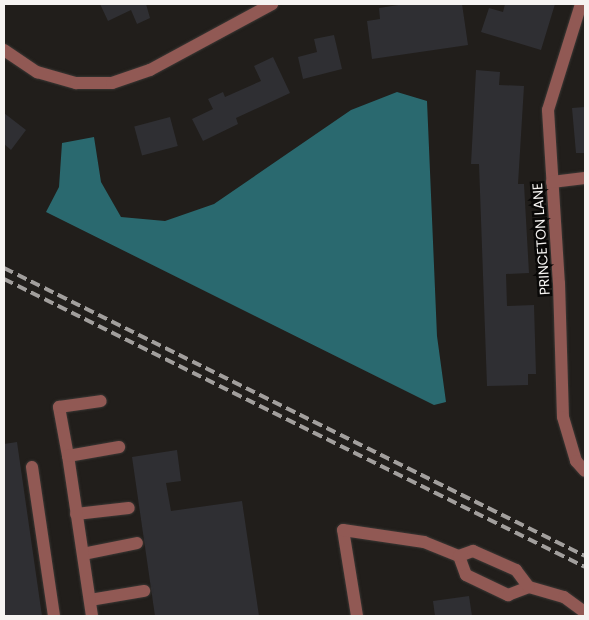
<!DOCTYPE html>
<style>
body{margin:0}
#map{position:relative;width:589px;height:620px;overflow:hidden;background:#211e1b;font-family:Poppins,sans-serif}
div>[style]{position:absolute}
.water>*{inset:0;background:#2a696f}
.building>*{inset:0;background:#2f2f33;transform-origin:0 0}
.roads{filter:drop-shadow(0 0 1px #3b3835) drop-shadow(0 0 1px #3b3835)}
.minor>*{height:12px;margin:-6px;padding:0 6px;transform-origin:6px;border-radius:6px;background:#915954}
.rail>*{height:4px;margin-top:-2px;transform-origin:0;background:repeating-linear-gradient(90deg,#a29f9d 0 10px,transparent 0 15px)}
span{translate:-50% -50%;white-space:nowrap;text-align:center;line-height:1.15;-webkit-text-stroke:5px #090807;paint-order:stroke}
.street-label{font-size:14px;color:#f6f4f2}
.frame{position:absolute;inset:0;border:5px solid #f6f4f2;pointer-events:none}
</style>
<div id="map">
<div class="water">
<div style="clip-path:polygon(397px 92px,427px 101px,437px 336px,446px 402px,434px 405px,46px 212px,59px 187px,62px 143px,94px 137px,101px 182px,121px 217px,165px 221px,214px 204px,351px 110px)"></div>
</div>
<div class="building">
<div style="clip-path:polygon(100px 4px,146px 4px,150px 18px,137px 24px,131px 10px,108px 21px)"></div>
<div style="clip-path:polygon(405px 4px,462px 4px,468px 45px,372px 59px,367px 21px,380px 19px,379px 8px)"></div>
<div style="clip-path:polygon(505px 4px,555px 4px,541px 50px,481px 32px,489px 8px,503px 12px)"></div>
<div style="clip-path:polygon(334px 35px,342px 69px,303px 79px,298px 57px,317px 52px,314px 39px)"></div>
<div style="clip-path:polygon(273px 57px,290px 93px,236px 118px,238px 124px,203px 141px,192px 119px,213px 109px,208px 99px,223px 92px,225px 97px,261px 81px,254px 66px)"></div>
<div style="clip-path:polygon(476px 70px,500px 72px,499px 85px,524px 86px,518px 184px,524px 184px,529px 273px,506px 274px,507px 306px,534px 305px,536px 374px,528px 374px,528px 385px,487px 386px,479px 164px,471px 164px)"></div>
<div style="clip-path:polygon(585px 107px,585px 153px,576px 153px,572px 108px)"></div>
<div style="clip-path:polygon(4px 113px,26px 130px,11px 150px,4px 144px)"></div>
<div style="left:170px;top:117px;width:30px;height:37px;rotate:75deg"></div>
<div style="clip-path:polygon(17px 442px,42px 616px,4px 616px,4px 444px)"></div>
<div style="clip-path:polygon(177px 450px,181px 481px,166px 483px,171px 511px,242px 501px,259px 616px,155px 616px,132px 457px)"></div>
<div style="clip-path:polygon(469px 596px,472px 616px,435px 616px,433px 601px)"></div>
</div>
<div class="roads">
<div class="minor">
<div style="left:581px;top:4px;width:111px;rotate:107.3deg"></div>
<div style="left:548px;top:110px;width:173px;rotate:86.4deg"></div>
<div style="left:559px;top:283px;width:134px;rotate:88.3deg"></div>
<div style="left:563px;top:417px;width:46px;rotate:73.5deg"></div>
<div style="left:576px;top:461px;width:13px;rotate:48deg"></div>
<div style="left:4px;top:50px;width:40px;rotate:34deg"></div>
<div style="left:37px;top:72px;width:41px;rotate:15.8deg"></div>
<div style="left:76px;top:83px;width:36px"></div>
<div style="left:112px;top:83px;width:40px;rotate:-18.9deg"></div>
<div style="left:150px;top:70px;width:139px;rotate:-28.4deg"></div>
<div style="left:552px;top:182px;width:33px;rotate:-7deg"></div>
<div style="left:68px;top:456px;width:50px;rotate:-100.4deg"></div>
<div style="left:59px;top:407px;width:42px;rotate:-8.1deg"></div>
<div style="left:32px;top:467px;width:151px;rotate:81.6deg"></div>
<div style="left:76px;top:514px;width:53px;rotate:-6.5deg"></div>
<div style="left:83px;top:554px;width:55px;rotate:-11.5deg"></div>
<div style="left:459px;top:556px;width:20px;rotate:70deg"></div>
<div style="left:466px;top:575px;width:47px;rotate:25.5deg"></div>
<div style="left:508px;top:595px;width:22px;rotate:-21deg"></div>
<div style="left:529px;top:587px;width:36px;rotate:16deg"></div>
<div style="left:564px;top:597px;width:26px;rotate:36deg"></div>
<div style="left:90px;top:600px;width:55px;rotate:-9.5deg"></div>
<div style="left:92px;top:616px;width:162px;rotate:-98.5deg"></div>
<div style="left:68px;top:456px;width:52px;rotate:-10deg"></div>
<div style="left:357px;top:616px;width:87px;rotate:-99.2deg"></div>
<div style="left:343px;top:530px;width:82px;rotate:8.4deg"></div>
<div style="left:424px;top:542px;width:38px;rotate:22deg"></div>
<div style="left:459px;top:556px;width:15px;rotate:-20deg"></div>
<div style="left:473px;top:551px;width:47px;rotate:23.8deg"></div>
<div style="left:516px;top:570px;width:21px;rotate:53deg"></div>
</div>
</div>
<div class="rail">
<div style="left:4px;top:268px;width:648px;rotate:26.37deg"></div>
<div style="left:4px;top:279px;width:648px;rotate:26.37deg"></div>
</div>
<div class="street-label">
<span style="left:541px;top:239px;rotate:-94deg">PRINCETON LANE</span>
</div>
<div class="frame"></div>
</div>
